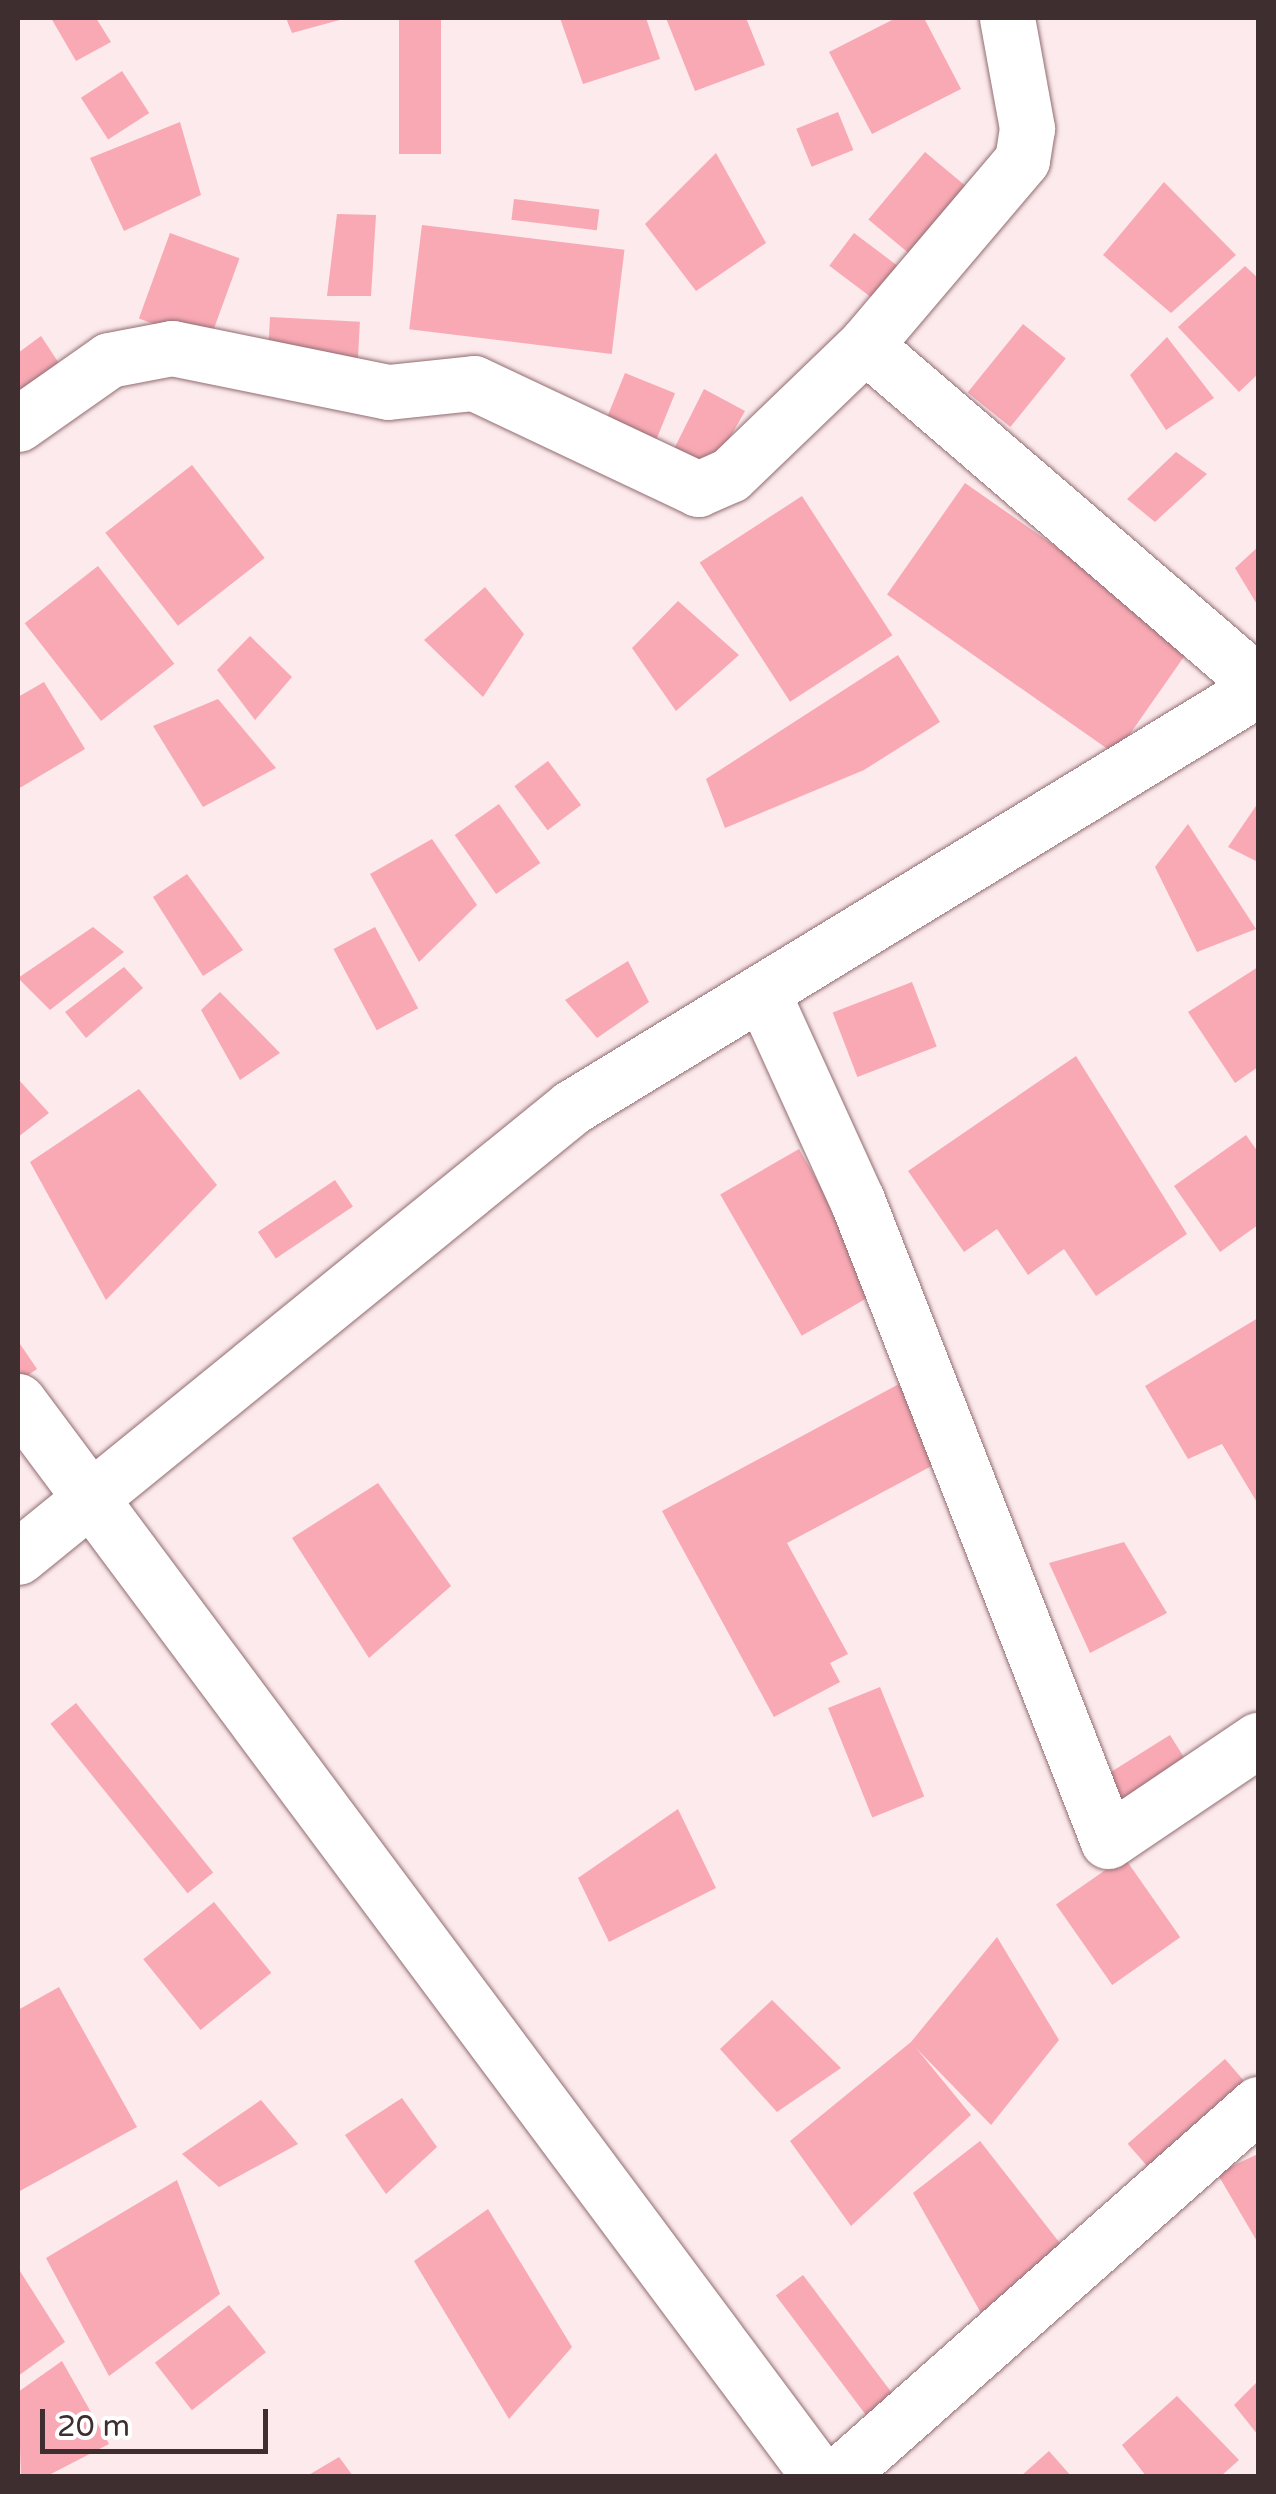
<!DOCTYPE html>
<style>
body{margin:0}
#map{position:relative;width:1276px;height:2494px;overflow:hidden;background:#fceaec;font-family:"Varela Round",sans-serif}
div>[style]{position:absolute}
.building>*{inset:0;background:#f8a9b4;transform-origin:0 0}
.roads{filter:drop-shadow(0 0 2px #926c71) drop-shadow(0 0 2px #926c71)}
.street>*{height:55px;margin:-27.5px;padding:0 27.5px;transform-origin:27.5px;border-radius:27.5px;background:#fff}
span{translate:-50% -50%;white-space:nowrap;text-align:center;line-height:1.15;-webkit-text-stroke:8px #fff;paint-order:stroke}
.frame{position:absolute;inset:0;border:20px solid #3e2e30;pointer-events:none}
.scale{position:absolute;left:40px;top:2409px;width:228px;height:45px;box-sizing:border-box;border:5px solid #3e2e30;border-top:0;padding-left:12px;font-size:30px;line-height:35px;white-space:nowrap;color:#3e2e30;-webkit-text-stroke:8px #fff;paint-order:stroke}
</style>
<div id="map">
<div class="building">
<div style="clip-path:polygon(51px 18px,96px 18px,111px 42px,76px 61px)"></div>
<div style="clip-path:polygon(286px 18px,343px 18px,343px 19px,292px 33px)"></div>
<div style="left:399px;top:18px;width:42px;height:136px"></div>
<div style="clip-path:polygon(560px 18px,646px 18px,660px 59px,583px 84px)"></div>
<div style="clip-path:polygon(666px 18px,746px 18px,765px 65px,695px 91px)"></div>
<div style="clip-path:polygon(896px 18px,924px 18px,961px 89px,872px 134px,829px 52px)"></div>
<div style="left:122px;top:71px;width:50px;height:49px;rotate:57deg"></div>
<div style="left:838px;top:112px;width:41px;height:45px;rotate:68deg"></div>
<div style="clip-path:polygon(180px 122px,201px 195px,124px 231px,90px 158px)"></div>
<div style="left:925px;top:152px;width:55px;height:88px;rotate:40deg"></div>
<div style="clip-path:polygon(716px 153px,766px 243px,696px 291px,645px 224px)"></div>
<div style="clip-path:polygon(1164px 182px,1236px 255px,1171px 313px,1103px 255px)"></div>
<div style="left:514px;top:199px;width:86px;height:21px;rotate:7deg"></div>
<div style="clip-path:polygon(337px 214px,376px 215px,371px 296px,327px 296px)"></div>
<div style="left:422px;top:225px;width:204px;height:105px;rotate:7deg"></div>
<div style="left:170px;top:233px;width:74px;height:91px;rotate:20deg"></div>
<div style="left:854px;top:233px;width:59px;height:41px;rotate:37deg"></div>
<div style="clip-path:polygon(1245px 266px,1258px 278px,1258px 374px,1239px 392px,1178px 327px)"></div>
<div style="left:270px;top:317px;width:90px;height:42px;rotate:3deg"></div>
<div style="left:1023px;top:324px;width:55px;height:88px;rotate:39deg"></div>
<div style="clip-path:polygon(41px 336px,62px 368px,18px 399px,18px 353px)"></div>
<div style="clip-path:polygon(1167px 337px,1214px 398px,1166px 430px,1130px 375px)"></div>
<div style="left:625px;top:373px;width:54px;height:55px;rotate:22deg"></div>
<div style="clip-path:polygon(704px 389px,745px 411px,711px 471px,670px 457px)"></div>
<div style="clip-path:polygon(1176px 452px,1207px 474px,1155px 522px,1127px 499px)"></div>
<div style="left:192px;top:465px;width:118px;height:110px;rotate:52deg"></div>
<div style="left:965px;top:483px;width:279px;height:136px;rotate:35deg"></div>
<div style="left:802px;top:496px;width:166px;height:122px;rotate:57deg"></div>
<div style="clip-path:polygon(1258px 547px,1258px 606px,1235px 568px)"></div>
<div style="left:98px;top:566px;width:124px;height:93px;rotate:52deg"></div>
<div style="clip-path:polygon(485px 587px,524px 634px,483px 697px,424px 640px)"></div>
<div style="clip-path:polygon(678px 601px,739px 655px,676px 711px,632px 648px)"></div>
<div style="clip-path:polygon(250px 636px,292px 677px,255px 720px,217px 670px)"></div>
<div style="clip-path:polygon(898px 655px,940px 722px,864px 770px,725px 828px,706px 779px)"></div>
<div style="clip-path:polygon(44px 682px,85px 749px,18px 789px,18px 697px)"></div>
<div style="clip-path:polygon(218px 699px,276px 768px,203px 807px,153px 726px)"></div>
<div style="left:548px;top:761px;width:55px;height:42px;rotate:53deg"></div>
<div style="clip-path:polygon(1258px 803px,1258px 862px,1228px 847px)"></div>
<div style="left:499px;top:804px;width:72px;height:54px;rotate:55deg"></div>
<div style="clip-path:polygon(1188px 824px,1256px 929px,1197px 952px,1155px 867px)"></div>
<div style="clip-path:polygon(432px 839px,477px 905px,419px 962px,370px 874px)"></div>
<div style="clip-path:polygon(187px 874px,243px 950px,203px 976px,153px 897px)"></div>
<div style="clip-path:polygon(93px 927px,124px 952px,50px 1010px,18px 978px)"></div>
<div style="left:375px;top:927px;width:92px;height:47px;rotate:62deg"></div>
<div style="clip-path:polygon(628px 961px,649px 1002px,597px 1038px,565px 1000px)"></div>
<div style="clip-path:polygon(124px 967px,143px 988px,86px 1038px,65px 1012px)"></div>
<div style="clip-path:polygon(1258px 967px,1258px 1067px,1235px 1083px,1188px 1012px)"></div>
<div style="left:912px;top:982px;width:69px;height:85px;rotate:69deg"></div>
<div style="clip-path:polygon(220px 992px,280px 1053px,240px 1080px,201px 1010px)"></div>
<div style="clip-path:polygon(1076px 1056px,1187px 1234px,1096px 1296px,1064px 1249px,1028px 1275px,997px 1229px,964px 1252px,908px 1171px)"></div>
<div style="clip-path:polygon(18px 1079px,49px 1113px,18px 1137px)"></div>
<div style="clip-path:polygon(139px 1089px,217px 1185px,106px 1300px,30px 1162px)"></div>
<div style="clip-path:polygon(1246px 1135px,1258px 1152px,1258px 1225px,1220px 1252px,1174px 1186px)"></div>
<div style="left:799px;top:1149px;width:163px;height:91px;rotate:60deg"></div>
<div style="left:335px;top:1180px;width:32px;height:93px;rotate:56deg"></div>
<div style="clip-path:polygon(1258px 1318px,1258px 1504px,1222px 1444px,1188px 1459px,1145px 1386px)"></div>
<div style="clip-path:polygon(20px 1344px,37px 1369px,18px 1382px,18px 1346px)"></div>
<div style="clip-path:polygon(899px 1384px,941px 1461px,787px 1543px,848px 1654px,830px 1663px,840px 1682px,774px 1717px,662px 1511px)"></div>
<div style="clip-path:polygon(378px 1483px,451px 1586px,369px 1658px,292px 1538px)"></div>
<div style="clip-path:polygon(1124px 1542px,1167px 1613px,1090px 1653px,1049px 1563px)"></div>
<div style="left:880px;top:1687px;width:118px;height:56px;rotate:68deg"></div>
<div style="left:76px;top:1703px;width:218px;height:33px;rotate:51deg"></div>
<div style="left:1170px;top:1735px;width:38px;height:80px;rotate:58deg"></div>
<div style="clip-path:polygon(678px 1809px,716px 1888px,609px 1942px,578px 1878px)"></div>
<div style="left:1124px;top:1857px;width:98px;height:83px;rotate:55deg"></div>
<div style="left:214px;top:1902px;width:91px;height:91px;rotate:51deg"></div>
<div style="clip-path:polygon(997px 1937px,1059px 2040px,991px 2125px,916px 2048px,971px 2115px,851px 2226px,790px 2141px,911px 2042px)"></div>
<div style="clip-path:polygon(59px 1987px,137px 2127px,18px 2192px,18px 2010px)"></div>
<div style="clip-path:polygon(772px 2000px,841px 2068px,777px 2112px,720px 2049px)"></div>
<div style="left:1225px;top:2059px;width:44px;height:129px;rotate:49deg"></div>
<div style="clip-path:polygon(402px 2098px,437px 2147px,386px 2194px,345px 2135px)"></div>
<div style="clip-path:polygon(261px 2100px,298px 2144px,219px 2187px,182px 2154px)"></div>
<div style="clip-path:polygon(980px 2141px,1066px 2251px,981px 2313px,913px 2193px)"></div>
<div style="clip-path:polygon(1258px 2154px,1258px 2243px,1217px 2173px)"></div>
<div style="clip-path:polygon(177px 2180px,220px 2294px,109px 2376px,46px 2258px)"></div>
<div style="clip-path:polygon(488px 2209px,572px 2347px,509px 2419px,414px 2261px)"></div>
<div style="clip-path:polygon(18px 2268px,65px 2342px,18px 2376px)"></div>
<div style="left:803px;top:2275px;width:155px;height:34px;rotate:53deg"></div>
<div style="left:229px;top:2305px;width:60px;height:94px;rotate:52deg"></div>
<div style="clip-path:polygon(62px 2361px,109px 2444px,47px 2476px,21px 2476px,18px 2392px)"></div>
<div style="clip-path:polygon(1258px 2381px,1258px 2435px,1234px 2405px)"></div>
<div style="clip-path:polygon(1177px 2396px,1239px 2460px,1221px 2476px,1146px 2476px,1122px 2445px)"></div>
<div style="clip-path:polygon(1049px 2451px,1071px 2476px,1021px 2476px)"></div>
<div style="clip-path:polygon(339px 2457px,353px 2476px,307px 2476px)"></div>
</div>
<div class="roads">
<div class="street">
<div style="left:865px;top:345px;width:243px;rotate:-49.7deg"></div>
<div style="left:1022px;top:160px;width:32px;rotate:-81deg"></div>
<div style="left:1027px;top:128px;width:112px;rotate:-100.3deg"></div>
<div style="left:18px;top:424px;width:111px;rotate:-35.1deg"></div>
<div style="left:109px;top:360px;width:64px;rotate:-10.8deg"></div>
<div style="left:172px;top:348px;width:220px;rotate:11.5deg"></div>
<div style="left:388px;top:392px;width:86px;rotate:-6deg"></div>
<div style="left:474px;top:383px;width:248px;rotate:25.3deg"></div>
<div style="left:698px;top:489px;width:35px;rotate:-24deg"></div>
<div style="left:730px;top:475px;width:187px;rotate:-43.9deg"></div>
<div style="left:865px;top:345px;width:518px;rotate:40.7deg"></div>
<div style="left:762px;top:992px;width:229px;rotate:65.5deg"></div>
<div style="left:857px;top:1200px;width:688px;rotate:68.62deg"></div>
<div style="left:1108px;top:1841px;width:181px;rotate:-34deg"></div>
<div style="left:18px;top:1401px;width:1341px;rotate:53.31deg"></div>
<div style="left:18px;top:1557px;width:714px;rotate:-39.09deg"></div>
<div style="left:572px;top:1107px;width:803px;rotate:-31.36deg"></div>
<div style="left:838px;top:2476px;width:561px;rotate:-41.53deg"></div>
</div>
</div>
<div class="frame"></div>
<div class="scale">20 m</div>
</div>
